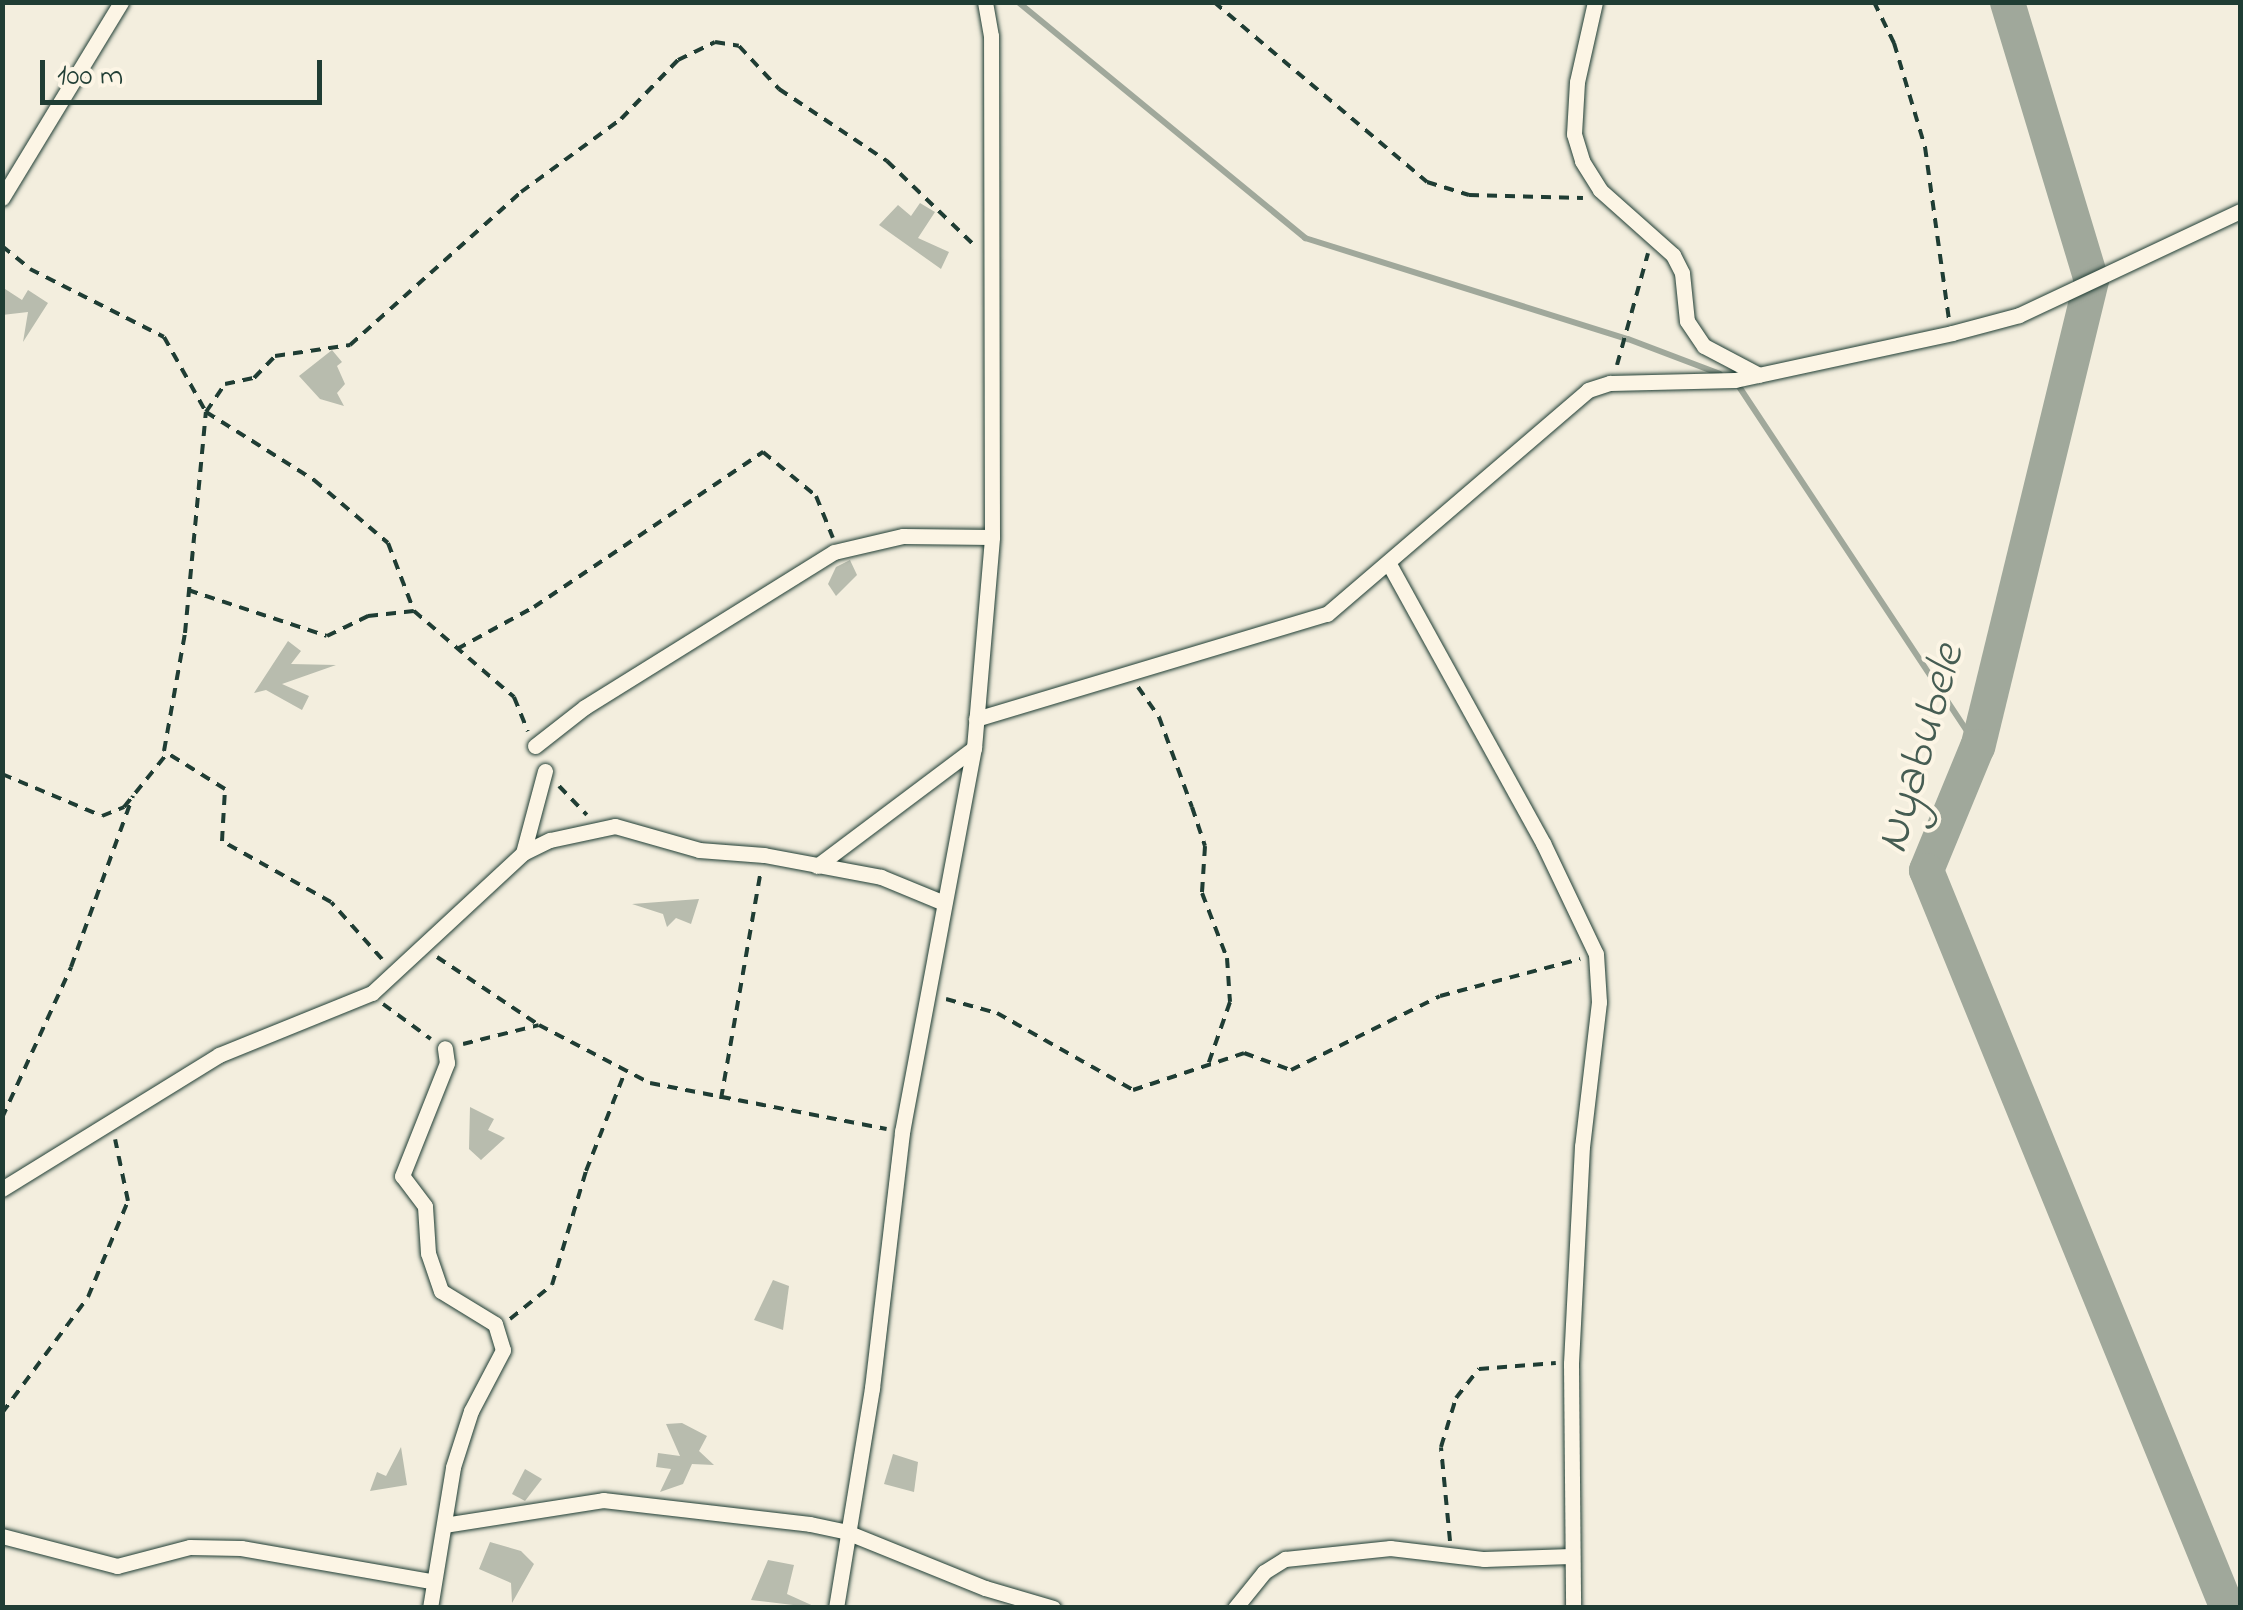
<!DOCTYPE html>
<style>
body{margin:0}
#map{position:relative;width:2243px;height:1610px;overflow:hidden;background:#f3eede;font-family:"Indie Flower",sans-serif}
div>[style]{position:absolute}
.stream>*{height:6px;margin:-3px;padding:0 3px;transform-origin:3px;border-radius:3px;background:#a0a89b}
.river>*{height:35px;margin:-17.5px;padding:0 17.5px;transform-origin:17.5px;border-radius:17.5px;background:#a0a89b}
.building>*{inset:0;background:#b8bcae}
.path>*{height:4px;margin-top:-2px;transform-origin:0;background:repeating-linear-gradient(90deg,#1f3d34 0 10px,transparent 0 18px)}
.roads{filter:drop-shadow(0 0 2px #1f3d34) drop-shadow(0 0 2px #1f3d34)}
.street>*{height:15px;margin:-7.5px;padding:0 7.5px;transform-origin:7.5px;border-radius:7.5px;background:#fcf5e5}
span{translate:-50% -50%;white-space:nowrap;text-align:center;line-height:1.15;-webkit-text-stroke:8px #fcf5e5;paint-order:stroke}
.water-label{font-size:48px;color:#465d53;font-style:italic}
.frame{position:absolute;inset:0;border:5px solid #1f3d34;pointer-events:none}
.scale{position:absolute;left:40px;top:60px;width:282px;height:45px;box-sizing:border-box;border:5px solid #1f3d34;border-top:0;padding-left:12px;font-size:30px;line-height:35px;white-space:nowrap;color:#1f3d34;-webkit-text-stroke:8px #fcf5e5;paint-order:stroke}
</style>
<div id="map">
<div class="stream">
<div style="left:1018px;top:2px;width:372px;rotate:39.4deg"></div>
<div style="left:1305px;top:238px;width:338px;rotate:17.4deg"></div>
<div style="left:1628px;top:339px;width:98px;rotate:20.8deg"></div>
<div style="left:1736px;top:382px;width:437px;rotate:56.5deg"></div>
</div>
<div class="river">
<div style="left:2007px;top:2px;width:290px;rotate:73.2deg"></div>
<div style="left:2091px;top:280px;width:480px;rotate:103.7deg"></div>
<div style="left:1977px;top:746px;width:134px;rotate:112.4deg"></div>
<div style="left:1926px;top:870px;width:797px;rotate:67.81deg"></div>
</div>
<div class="building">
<div style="clip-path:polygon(920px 203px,935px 212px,918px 238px,949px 252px,941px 269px,879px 225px,898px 205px,911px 216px)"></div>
<div style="clip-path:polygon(2px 287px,22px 300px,28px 290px,48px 303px,23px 342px,28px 312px,2px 315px)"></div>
<div style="clip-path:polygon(332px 350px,342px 362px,337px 366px,345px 384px,337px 393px,344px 406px,320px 399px,299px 376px)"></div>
<div style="clip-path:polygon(850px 560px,857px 575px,836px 596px,828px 584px,836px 567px)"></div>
<div style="clip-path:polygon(288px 641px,301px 651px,291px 664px,336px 665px,282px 684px,309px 696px,302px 710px,266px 690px,254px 693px)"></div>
<div style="clip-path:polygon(699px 899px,691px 924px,676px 918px,667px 927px,663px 914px,632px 904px)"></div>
<div style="clip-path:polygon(470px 1107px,494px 1119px,488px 1130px,505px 1138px,481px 1160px,469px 1149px)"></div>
<div style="clip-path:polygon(773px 1280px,789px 1286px,783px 1330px,754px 1320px)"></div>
<div style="clip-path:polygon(682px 1423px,707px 1436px,699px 1451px,714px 1465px,692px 1464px,683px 1484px,660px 1492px,671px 1469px,656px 1467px,658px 1453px,680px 1456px,666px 1424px)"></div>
<div style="clip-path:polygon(401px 1447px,407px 1485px,370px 1491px,377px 1472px,386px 1476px)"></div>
<div style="clip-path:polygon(893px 1454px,918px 1462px,914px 1492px,884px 1484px)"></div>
<div style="clip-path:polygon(525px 1469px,542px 1479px,525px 1501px,512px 1494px)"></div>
<div style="clip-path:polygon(490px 1542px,521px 1551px,534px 1564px,512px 1603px,511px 1583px,479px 1569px)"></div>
<div style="clip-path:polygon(768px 1560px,794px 1565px,787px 1594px,818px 1608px,751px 1600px)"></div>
</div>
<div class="path">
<div style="left:1214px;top:2px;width:279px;rotate:40.2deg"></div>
<div style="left:1427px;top:182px;width:44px;rotate:17.2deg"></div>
<div style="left:1469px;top:195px;width:114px;rotate:1.5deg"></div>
<div style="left:1874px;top:2px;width:46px;rotate:64deg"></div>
<div style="left:1894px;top:43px;width:109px;rotate:73.4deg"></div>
<div style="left:1925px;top:147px;width:174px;rotate:82.1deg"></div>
<div style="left:2px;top:246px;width:36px;rotate:39deg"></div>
<div style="left:30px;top:269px;width:150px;rotate:26.9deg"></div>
<div style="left:164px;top:337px;width:86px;rotate:60.8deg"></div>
<div style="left:206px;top:412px;width:128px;rotate:32.2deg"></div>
<div style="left:314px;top:480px;width:97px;rotate:40.4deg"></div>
<div style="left:388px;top:543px;width:73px;rotate:69.1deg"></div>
<div style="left:414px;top:611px;width:132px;rotate:40.7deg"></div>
<div style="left:514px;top:697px;width:37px;rotate:68deg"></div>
<div style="left:1617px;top:365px;width:116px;rotate:-74.5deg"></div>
<div style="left:188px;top:590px;width:146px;rotate:18.3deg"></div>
<div style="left:327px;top:636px;width:46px;rotate:-26deg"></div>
<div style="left:368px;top:616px;width:46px;rotate:-6.2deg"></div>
<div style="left:457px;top:649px;width:88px;rotate:-28.6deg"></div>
<div style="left:534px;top:607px;width:277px;rotate:-34.1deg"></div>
<div style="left:763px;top:452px;width:69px;rotate:39.7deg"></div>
<div style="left:816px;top:496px;width:45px;rotate:68deg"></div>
<div style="left:1138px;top:687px;width:37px;rotate:55deg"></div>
<div style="left:1159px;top:717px;width:96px;rotate:69.9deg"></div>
<div style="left:1192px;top:807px;width:41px;rotate:71.6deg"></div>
<div style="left:1205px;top:846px;width:47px;rotate:93.7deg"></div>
<div style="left:1202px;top:893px;width:70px;rotate:69deg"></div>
<div style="left:1227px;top:958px;width:44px;rotate:86.1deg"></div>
<div style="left:1230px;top:1002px;width:64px;rotate:109.3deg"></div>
<div style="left:2px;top:774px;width:108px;rotate:22.8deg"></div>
<div style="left:102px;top:816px;width:24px;rotate:-22deg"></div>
<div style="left:124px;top:807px;width:67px;rotate:-51.1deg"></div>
<div style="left:559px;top:786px;width:40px;rotate:46deg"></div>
<div style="left:437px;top:957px;width:123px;rotate:33.7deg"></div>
<div style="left:539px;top:1025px;width:125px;rotate:27.6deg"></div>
<div style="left:650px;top:1083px;width:241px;rotate:11deg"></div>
<div style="left:382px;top:959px;width:76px;rotate:-131.8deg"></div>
<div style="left:331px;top:902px;width:125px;rotate:-150.8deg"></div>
<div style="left:222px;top:841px;width:52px;rotate:-86.7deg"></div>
<div style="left:225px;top:789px;width:72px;rotate:-148.1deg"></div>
<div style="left:164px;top:751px;width:120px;rotate:-79.9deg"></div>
<div style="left:185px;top:633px;width:222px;rotate:-84.6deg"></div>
<div style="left:206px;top:412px;width:34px;rotate:-56deg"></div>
<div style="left:225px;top:384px;width:30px;rotate:-12deg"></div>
<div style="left:254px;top:378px;width:30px;rotate:-46deg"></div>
<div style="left:275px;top:356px;width:76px;rotate:-8.3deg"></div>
<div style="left:350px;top:345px;width:229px;rotate:-41.8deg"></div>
<div style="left:521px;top:192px;width:124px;rotate:-36.1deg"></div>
<div style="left:621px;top:119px;width:82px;rotate:-46deg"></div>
<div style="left:678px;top:60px;width:41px;rotate:-25.9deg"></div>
<div style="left:715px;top:42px;width:24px;rotate:9deg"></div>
<div style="left:739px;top:46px;width:59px;rotate:47.1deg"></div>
<div style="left:779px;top:89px;width:130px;rotate:33.7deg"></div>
<div style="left:887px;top:161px;width:121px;rotate:44deg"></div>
<div style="left:946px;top:999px;width:53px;rotate:15.4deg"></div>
<div style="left:997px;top:1013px;width:156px;rotate:29.5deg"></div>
<div style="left:1133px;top:1090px;width:117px;rotate:-18.4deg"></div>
<div style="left:1244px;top:1053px;width:50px;rotate:19.9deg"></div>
<div style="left:1291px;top:1070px;width:166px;rotate:-26.4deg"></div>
<div style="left:1440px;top:996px;width:145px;rotate:-14.8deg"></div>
<div style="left:383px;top:1004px;width:59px;rotate:36.1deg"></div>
<div style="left:463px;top:1044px;width:78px;rotate:-14deg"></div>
<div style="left:721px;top:1099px;width:233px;rotate:-80.1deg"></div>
<div style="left:2px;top:1118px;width:166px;rotate:-65.4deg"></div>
<div style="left:71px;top:967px;width:182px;rotate:-70.1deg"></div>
<div style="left:510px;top:1319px;width:54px;rotate:-39deg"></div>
<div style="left:552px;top:1285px;width:119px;rotate:-73.4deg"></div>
<div style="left:586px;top:1171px;width:106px;rotate:-68.5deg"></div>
<div style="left:2px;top:1413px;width:144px;rotate:-53.4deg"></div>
<div style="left:88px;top:1297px;width:104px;rotate:-67.4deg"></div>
<div style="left:128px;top:1201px;width:63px;rotate:-101.8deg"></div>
<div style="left:1450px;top:1541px;width:94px;rotate:-95.5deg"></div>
<div style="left:1441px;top:1447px;width:51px;rotate:-73deg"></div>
<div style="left:1456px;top:1398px;width:37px;rotate:-52deg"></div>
<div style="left:1479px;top:1369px;width:77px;rotate:-4.5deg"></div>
</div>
<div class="roads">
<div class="street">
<div style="left:1595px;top:2px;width:82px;rotate:102.7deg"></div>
<div style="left:1577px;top:82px;width:52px;rotate:93.3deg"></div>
<div style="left:1574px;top:134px;width:28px;rotate:73deg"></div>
<div style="left:1582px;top:161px;width:34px;rotate:58deg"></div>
<div style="left:1600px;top:190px;width:98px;rotate:41.7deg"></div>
<div style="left:1673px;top:255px;width:20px;rotate:63deg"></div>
<div style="left:1682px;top:273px;width:48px;rotate:84.1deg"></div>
<div style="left:1687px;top:321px;width:30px;rotate:56deg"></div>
<div style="left:1704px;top:346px;width:62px;rotate:27.8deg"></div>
<div style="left:2px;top:198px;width:229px;rotate:-58.7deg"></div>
<div style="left:1389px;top:564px;width:319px;rotate:61.1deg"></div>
<div style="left:1543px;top:843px;width:123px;rotate:64.5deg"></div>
<div style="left:1596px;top:954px;width:48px;rotate:86.4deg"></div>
<div style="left:1599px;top:1002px;width:145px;rotate:96.7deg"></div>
<div style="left:1582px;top:1146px;width:218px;rotate:92.9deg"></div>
<div style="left:1571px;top:1364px;width:244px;rotate:89.5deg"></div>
<div style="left:976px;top:719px;width:366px;rotate:-16.7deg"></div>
<div style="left:1327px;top:614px;width:344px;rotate:-40.6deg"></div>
<div style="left:1588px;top:390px;width:23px;rotate:-18deg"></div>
<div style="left:1610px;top:383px;width:125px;rotate:-1.4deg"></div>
<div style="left:1735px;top:380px;width:222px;rotate:-12.2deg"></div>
<div style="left:1952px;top:333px;width:69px;rotate:-15deg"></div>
<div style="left:2019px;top:315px;width:244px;rotate:-25.2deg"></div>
<div style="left:535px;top:746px;width:63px;rotate:-38deg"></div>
<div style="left:585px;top:707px;width:293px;rotate:-31.9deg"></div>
<div style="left:834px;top:552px;width:71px;rotate:-13.1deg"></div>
<div style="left:903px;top:536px;width:89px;rotate:0.6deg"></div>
<div style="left:523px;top:853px;width:85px;rotate:-75deg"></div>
<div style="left:817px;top:866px;width:196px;rotate:-36.9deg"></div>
<div style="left:2px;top:1189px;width:255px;rotate:-31.7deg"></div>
<div style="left:219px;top:1055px;width:165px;rotate:-22.1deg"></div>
<div style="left:372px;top:993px;width:206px;rotate:-42.8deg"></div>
<div style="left:523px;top:853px;width:30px;rotate:-26deg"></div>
<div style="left:550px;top:840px;width:66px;rotate:-12.2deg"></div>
<div style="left:615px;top:826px;width:87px;rotate:15.9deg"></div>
<div style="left:699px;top:850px;width:65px;rotate:4.4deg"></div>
<div style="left:764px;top:855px;width:119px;rotate:10.6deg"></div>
<div style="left:881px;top:877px;width:68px;rotate:22.4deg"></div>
<div style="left:444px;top:1525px;width:161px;rotate:-8.9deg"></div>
<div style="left:603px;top:1500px;width:208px;rotate:6.6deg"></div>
<div style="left:810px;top:1524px;width:35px;rotate:12deg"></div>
<div style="left:844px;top:1531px;width:152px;rotate:22deg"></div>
<div style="left:985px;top:1588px;width:71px;rotate:16.4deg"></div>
<div style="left:2px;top:1536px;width:119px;rotate:14.6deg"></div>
<div style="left:117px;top:1566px;width:75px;rotate:-14.6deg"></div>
<div style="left:190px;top:1547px;width:51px;rotate:1.1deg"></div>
<div style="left:241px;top:1548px;width:193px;rotate:9.9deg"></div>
<div style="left:430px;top:1608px;width:143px;rotate:-80.7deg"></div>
<div style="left:453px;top:1467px;width:59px;rotate:-72.2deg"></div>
<div style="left:471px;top:1411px;width:69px;rotate:-62.3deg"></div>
<div style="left:503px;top:1350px;width:27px;rotate:-107deg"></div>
<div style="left:495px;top:1324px;width:63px;rotate:-148.6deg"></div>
<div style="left:441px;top:1291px;width:40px;rotate:-108.9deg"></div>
<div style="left:428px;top:1253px;width:47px;rotate:-93.7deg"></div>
<div style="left:425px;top:1206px;width:38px;rotate:-127deg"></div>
<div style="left:402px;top:1176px;width:122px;rotate:-68.3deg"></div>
<div style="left:447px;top:1063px;width:15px;rotate:-98deg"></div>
<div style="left:836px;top:1608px;width:223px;rotate:-80.7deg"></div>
<div style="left:872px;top:1388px;width:258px;rotate:-83.3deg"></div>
<div style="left:902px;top:1132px;width:391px;rotate:-79.4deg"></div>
<div style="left:974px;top:748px;width:212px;rotate:-85.1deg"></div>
<div style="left:992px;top:537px;width:501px;rotate:-90.11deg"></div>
<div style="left:991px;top:36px;width:35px;rotate:-100deg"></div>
<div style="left:1235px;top:1608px;width:46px;rotate:-51.1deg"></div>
<div style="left:1264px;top:1572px;width:25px;rotate:-32deg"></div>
<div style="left:1285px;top:1559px;width:106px;rotate:-6deg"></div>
<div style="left:1390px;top:1548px;width:95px;rotate:6.7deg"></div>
<div style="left:1484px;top:1559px;width:87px;rotate:-2deg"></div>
</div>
</div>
<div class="water-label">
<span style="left:1922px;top:749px;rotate:-74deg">Nyabubele</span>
</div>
<div class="frame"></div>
<div class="scale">100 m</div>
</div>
